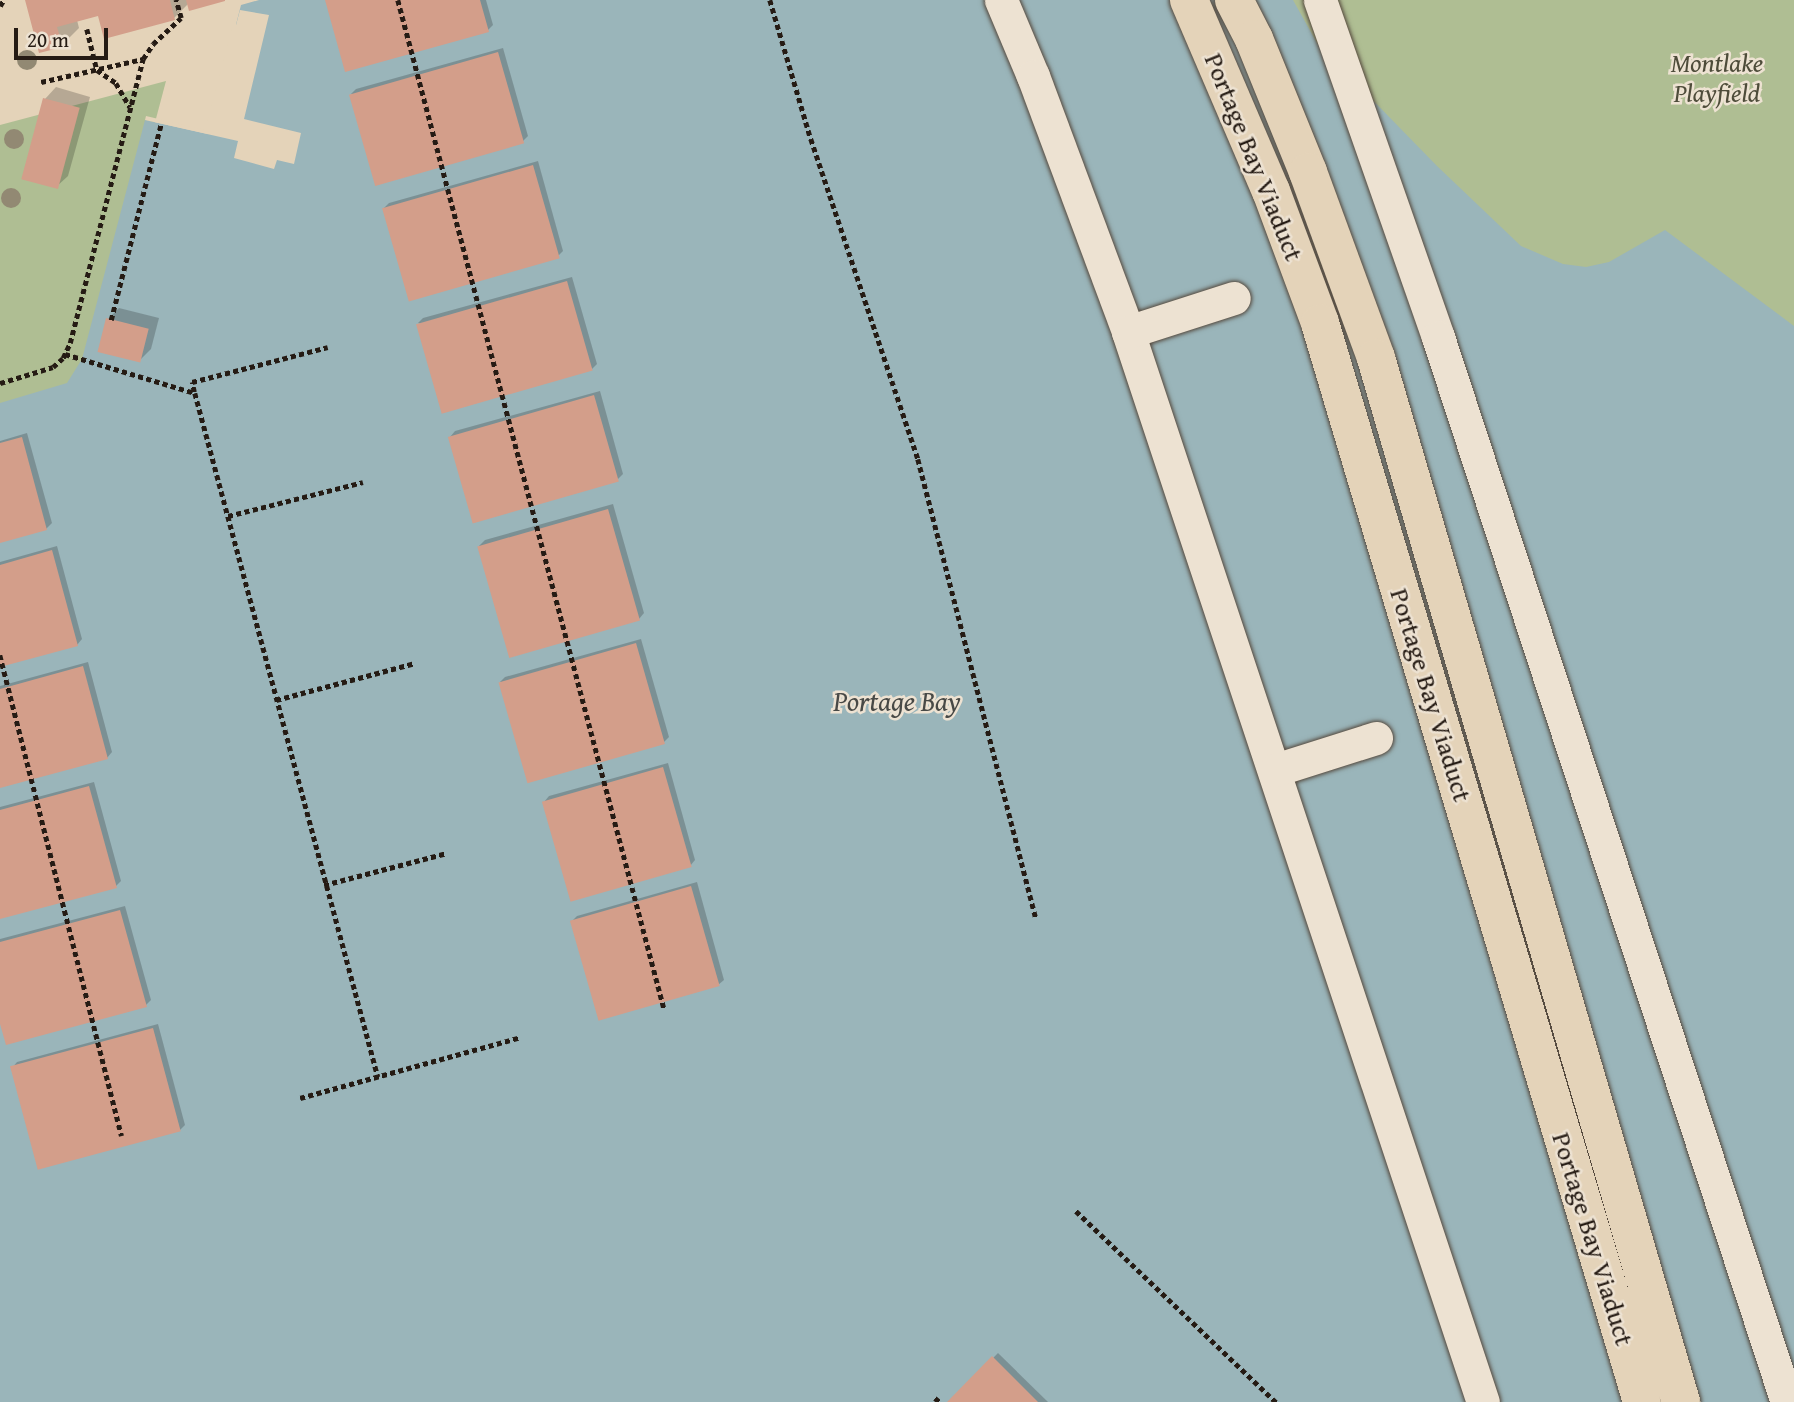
<!DOCTYPE html>
<style>
body{margin:0}
#map{position:relative;width:1794px;height:1402px;overflow:hidden;background:#e4d3b9;font-family:"Gentium Book Plus",serif}
div>[style]{position:absolute}
.green>*{inset:0;background:#afbe93}
.water>*{inset:0;background:#9ab5ba}
.pier>*{inset:0;background:#e4d3b9}
.shadow>*{inset:0;background:#0003}
.building>*{inset:0;background:#d39e8a;transform-origin:0 0}
.path>*{height:4.5px;margin-top:-2.25px;transform-origin:0;background:repeating-linear-gradient(90deg,#251b14 0 5px,transparent 0 8.5px)}
.roads{filter:drop-shadow(0 0 2px #55493d) drop-shadow(0 0 2px #55493d)}
.minor>*{height:33px;margin:-16.5px;padding:0 16.5px;transform-origin:16.5px;border-radius:16.5px;background:#ede2d2}
.highway>*{height:38px;margin:-19px;padding:0 19px;transform-origin:19px;border-radius:19px;background:#e4d3b9}
.trees>*{width:20px;height:20px;margin:-10px;border-radius:50%;background:#928973}
span{translate:-50% -50%;white-space:nowrap;text-align:center;line-height:1.15;-webkit-text-stroke:5px #ede2d2;paint-order:stroke}
.park-label{font-size:26px;color:#4e4c3a;font-style:italic}
.street-label{font-size:26px;color:#251b14}
.water-label{font-size:28px;color:#484946;font-style:italic}
.scale{position:absolute;left:14px;top:28px;width:94px;height:32px;box-sizing:border-box;border:4px solid #251b14;border-top:0;padding-left:9px;font-size:21px;line-height:24px;white-space:nowrap;color:#251b14;-webkit-text-stroke:5px #ede2d2;paint-order:stroke}
</style>
<div id="map">
<div class="green">
<div style="clip-path:polygon(1257px 0,1794px 0,1794px 1402px)"></div>
<div style="clip-path:polygon(166px 81px,86px 382px,0 405px,0 125px)"></div>
</div>
<div class="water">
<div style="clip-path:polygon(259px 0,1293px 0,1317px 43px,1437px 166px,1521px 246px,1563px 264px,1586px 267px,1609px 262px,1665px 230px,1794px 326px,1794px 1402px,0 1402px,0 403px,67px 383px,82px 359px,145px 120px,208px 134px,241px 5px)"></div>
</div>
<div class="pier">
<div style="clip-path:polygon(240px 10px,269px 15px,244px 119px,301px 133px,294px 164px,277px 160px,274px 169px,234px 158px,238px 141px,145px 120px,146px 116px,205px 130px,233px 25px,236px 25px)"></div>
</div>
<div class="shadow">
<div style="clip-path:polygon(26px 0,222px 0,189px 3px,174px 18px,99px 14px,77px 20px,79px 28px,62px 45px)"></div>
<div style="clip-path:polygon(327px 0,486px 0,493px 25px,488px 30px)"></div>
<div style="clip-path:polygon(503px 48px,528px 136px,523px 141px,351px 94px,356px 89px)"></div>
<div style="clip-path:polygon(56px 87px,90px 97px,68px 176px,56px 187px,45px 99px)"></div>
<div style="clip-path:polygon(538px 161px,563px 251px,558px 256px,384px 208px,389px 203px)"></div>
<div style="clip-path:polygon(572px 277px,597px 364px,592px 369px,418px 323px,423px 318px)"></div>
<div style="clip-path:polygon(119px 308px,159px 318px,151px 349px,140px 360px,108px 319px)"></div>
<div style="clip-path:polygon(600px 391px,623px 474px,618px 479px,450px 437px,455px 431px)"></div>
<div style="clip-path:polygon(27px 433px,52px 523px,46px 529px,0 541px,0 441px)"></div>
<div style="clip-path:polygon(613px 504px,644px 613px,639px 619px,479px 546px,485px 540px)"></div>
<div style="clip-path:polygon(57px 546px,82px 639px,77px 645px,0 666px,0 562px)"></div>
<div style="clip-path:polygon(641px 639px,669px 737px,664px 742px,500px 682px,505px 677px)"></div>
<div style="clip-path:polygon(88px 662px,112px 752px,107px 758px,0 787px,0 686px)"></div>
<div style="clip-path:polygon(668px 763px,695px 860px,690px 866px,544px 802px,549px 796px)"></div>
<div style="clip-path:polygon(94px 782px,121px 881px,116px 886px,0 918px,0 807px)"></div>
<div style="clip-path:polygon(697px 882px,724px 980px,718px 985px,572px 921px,577px 916px)"></div>
<div style="clip-path:polygon(125px 906px,151px 1000px,146px 1005px,0 1017px,0 939px)"></div>
<div style="clip-path:polygon(158px 1024px,185px 1125px,180px 1130px,12px 1068px,17px 1062px)"></div>
<div style="clip-path:polygon(998px 1353px,1048px 1402px,950px 1402px)"></div>
</div>
<div class="building">
<div style="clip-path:polygon(25px 0,170px 0,175px 20px,104px 39px,98px 16px,57px 27px,63px 47px,39px 53px)"></div>
<div style="clip-path:polygon(186px 0,225px 0,225px 1px,189px 11px)"></div>
<div style="clip-path:polygon(325px 0,480px 0,489px 32px,345px 72px)"></div>
<div style="left:498px;top:52px;width:95px;height:155px;rotate:74deg"></div>
<div style="left:43px;top:98px;width:38px;height:84px;rotate:15deg"></div>
<div style="left:533px;top:165px;width:97px;height:157px;rotate:74deg"></div>
<div style="left:567px;top:281px;width:93px;height:157px;rotate:74deg"></div>
<div style="left:106px;top:318px;width:44px;height:35px;rotate:14deg"></div>
<div style="left:594px;top:395px;width:90px;height:152px;rotate:74deg"></div>
<div style="clip-path:polygon(22px 437px,47px 530px,0 543px,0 443px)"></div>
<div style="left:608px;top:509px;width:116px;height:136px;rotate:74deg"></div>
<div style="clip-path:polygon(52px 550px,78px 646px,0 667px,0 565px)"></div>
<div style="left:636px;top:643px;width:105px;height:143px;rotate:74deg"></div>
<div style="clip-path:polygon(83px 666px,108px 759px,0 788px,0 689px)"></div>
<div style="left:663px;top:767px;width:104px;height:126px;rotate:74deg"></div>
<div style="clip-path:polygon(89px 786px,117px 888px,0 919px,0 810px)"></div>
<div style="left:691px;top:886px;width:104px;height:126px;rotate:74deg"></div>
<div style="clip-path:polygon(120px 910px,147px 1007px,6px 1045px,0 1024px,0 942px)"></div>
<div style="left:153px;top:1028px;width:107px;height:148px;rotate:75deg"></div>
<div style="clip-path:polygon(992px 1356px,1038px 1402px,947px 1402px)"></div>
</div>
<div class="path">
<div style="left:398px;top:0;width:1043px;rotate:75.22deg"></div>
<div style="left:770px;top:0;width:145px;rotate:73.6deg"></div>
<div style="left:811px;top:139px;width:337px;rotate:71.5deg"></div>
<div style="left:918px;top:459px;width:473px;rotate:75.6deg"></div>
<div style="left:0;top:6px;width:6px;rotate:-59deg"></div>
<div style="left:87px;top:29px;width:42px;rotate:76.3deg"></div>
<div style="left:97px;top:70px;width:23px;rotate:34deg"></div>
<div style="left:116px;top:83px;width:28px;rotate:60deg"></div>
<div style="left:41px;top:82px;width:105px;rotate:-12.7deg"></div>
<div style="left:111px;top:320px;width:202px;rotate:-75.7deg"></div>
<div style="left:65px;top:354px;width:136px;rotate:16.7deg"></div>
<div style="left:195px;top:393px;width:708px;rotate:75.02deg"></div>
<div style="left:0;top:383px;width:55px;rotate:-16.8deg"></div>
<div style="left:53px;top:367px;width:13px;rotate:-42deg"></div>
<div style="left:63px;top:358px;width:17px;rotate:-65deg"></div>
<div style="left:70px;top:343px;width:293px;rotate:-75.6deg"></div>
<div style="left:143px;top:59px;width:18px;rotate:-56deg"></div>
<div style="left:153px;top:44px;width:38px;rotate:-43deg"></div>
<div style="left:181px;top:18px;width:19px;rotate:-106deg"></div>
<div style="left:194px;top:392px;width:10px;rotate:-101deg"></div>
<div style="left:192px;top:382px;width:140px;rotate:-14.4deg"></div>
<div style="left:228px;top:516px;width:139px;rotate:-14.1deg"></div>
<div style="left:0;top:655px;width:496px;rotate:75.8deg"></div>
<div style="left:276px;top:700px;width:144px;rotate:-14.9deg"></div>
<div style="left:324px;top:885px;width:127px;rotate:-14.6deg"></div>
<div style="left:300px;top:1098px;width:229px;rotate:-15.4deg"></div>
<div style="left:1076px;top:1211px;width:277px;rotate:43.7deg"></div>
<div style="left:935px;top:1398px;width:6px;rotate:39deg"></div>
</div>
<div class="roads">
<div class="minor">
<div style="left:1001px;top:0;width:82px;rotate:67.2deg"></div>
<div style="left:1033px;top:76px;width:273px;rotate:69.6deg"></div>
<div style="left:1128px;top:332px;width:1127px;rotate:71.65deg"></div>
<div style="left:1320px;top:0;width:357px;rotate:70.7deg"></div>
<div style="left:1438px;top:337px;width:1121px;rotate:71.86deg"></div>
<div style="left:1128px;top:332px;width:111px;rotate:-17.8deg"></div>
<div style="left:1275px;top:770px;width:106px;rotate:-17.6deg"></div>
</div>
<div class="highway">
<div style="left:1189px;top:0;width:208px;rotate:66.8deg"></div>
<div style="left:1271px;top:191px;width:141px;rotate:69.6deg"></div>
<div style="left:1320px;top:323px;width:1126px;rotate:73.38deg"></div>
<div style="left:1234px;top:0;width:44px;rotate:62.9deg"></div>
<div style="left:1254px;top:39px;width:144px;rotate:67.9deg"></div>
<div style="left:1308px;top:172px;width:198px;rotate:69.9deg"></div>
<div style="left:1376px;top:358px;width:1088px;rotate:73.71deg"></div>
</div>
</div>
<div class="trees">
<div style="left:27px;top:60px"></div>
<div style="left:14px;top:139px"></div>
<div style="left:11px;top:198px"></div>
</div>
<div class="park-label">
<span style="left:1717px;top:78px">Montlake<br>Playfield</span>
</div>
<div class="street-label">
<span style="left:1254px;top:157px;rotate:68deg">Portage Bay Viaduct</span>
<span style="left:1431px;top:695px;rotate:73deg">Portage Bay Viaduct</span>
<span style="left:1593px;top:1239px;rotate:73deg">Portage Bay Viaduct</span>
</div>
<div class="water-label">
<span style="left:897px;top:701px">Portage Bay</span>
</div>
<div class="scale">20 m</div>
</div>
